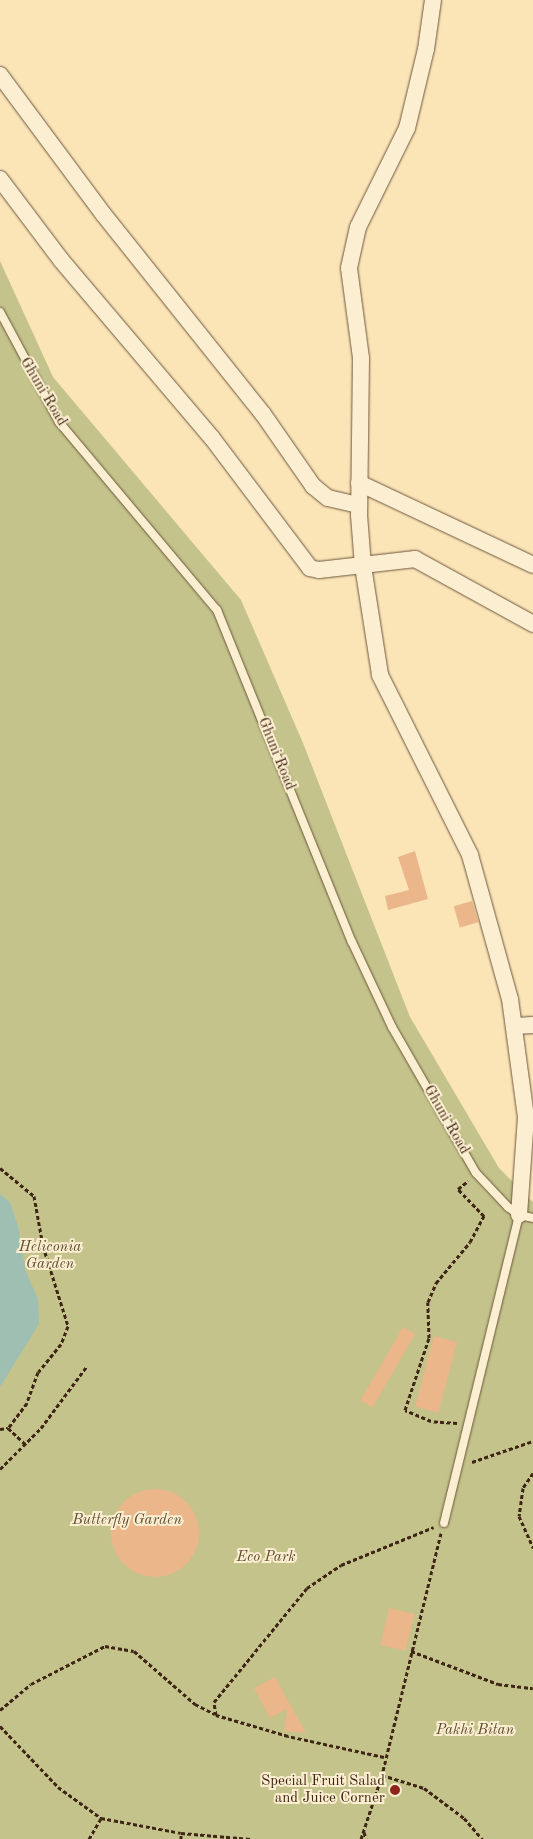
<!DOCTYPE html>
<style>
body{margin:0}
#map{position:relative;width:533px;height:1839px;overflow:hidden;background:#fbe5b7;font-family:"Old Standard TT",serif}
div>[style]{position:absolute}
.green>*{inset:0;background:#c3c38b}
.water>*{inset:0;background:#9fbfb2}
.building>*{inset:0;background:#ebb68a;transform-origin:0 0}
.round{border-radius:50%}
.path>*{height:3px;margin-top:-1.5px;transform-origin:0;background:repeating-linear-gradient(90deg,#3f2614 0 4px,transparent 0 6.5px)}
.roads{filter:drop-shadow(0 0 1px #6e563d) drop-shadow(0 0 1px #6e563d)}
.lane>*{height:8px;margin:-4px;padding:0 4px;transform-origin:4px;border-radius:4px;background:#fceed0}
.street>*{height:16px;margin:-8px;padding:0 8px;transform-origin:8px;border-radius:8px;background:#fceed0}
.dots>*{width:14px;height:14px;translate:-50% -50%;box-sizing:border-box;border:2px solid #fceed0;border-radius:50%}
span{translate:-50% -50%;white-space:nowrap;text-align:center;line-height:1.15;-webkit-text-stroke:4px #fceed0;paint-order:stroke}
.street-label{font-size:15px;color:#3f2614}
.park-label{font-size:15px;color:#604d32;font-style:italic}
.poi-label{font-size:15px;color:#3f2614}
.right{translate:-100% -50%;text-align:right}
</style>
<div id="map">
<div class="green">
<div style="clip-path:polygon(0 261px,53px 377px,241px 600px,303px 743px,410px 1017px,499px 1168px,533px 1202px,533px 1839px,0 1839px)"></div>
</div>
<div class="water">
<div style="clip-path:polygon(0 1194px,10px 1202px,18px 1226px,26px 1272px,38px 1299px,39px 1324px,0 1387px)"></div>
</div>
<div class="building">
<div style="clip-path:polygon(415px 851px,428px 899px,388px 910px,385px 896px,409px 890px,398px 857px)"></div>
<div style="left:472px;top:901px;width:22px;height:19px;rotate:74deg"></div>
<div style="left:403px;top:1327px;width:14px;height:85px;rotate:30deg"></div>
<div style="left:434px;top:1336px;width:24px;height:73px;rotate:15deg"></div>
<div class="round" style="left:111px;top:1489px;width:88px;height:88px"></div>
<div style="left:389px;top:1608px;width:26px;height:38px;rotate:13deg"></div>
<div style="clip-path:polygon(275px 1677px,288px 1701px,306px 1733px,284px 1731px,287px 1709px,270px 1718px,254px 1688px)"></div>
</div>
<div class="path">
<div style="left:0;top:1168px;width:44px;rotate:39.5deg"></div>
<div style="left:34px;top:1196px;width:51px;rotate:79.8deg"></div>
<div style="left:43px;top:1246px;width:84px;rotate:72.6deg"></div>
<div style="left:68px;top:1326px;width:19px;rotate:111deg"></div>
<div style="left:61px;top:1344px;width:36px;rotate:129deg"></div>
<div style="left:38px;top:1372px;width:33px;rotate:110deg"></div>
<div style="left:27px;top:1403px;width:31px;rotate:127deg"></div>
<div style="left:457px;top:1423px;width:26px;rotate:-176deg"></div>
<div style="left:431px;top:1421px;width:28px;rotate:-157deg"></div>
<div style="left:405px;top:1410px;width:76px;rotate:-71.6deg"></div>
<div style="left:429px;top:1338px;width:36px;rotate:-92deg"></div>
<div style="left:428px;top:1302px;width:21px;rotate:-67deg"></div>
<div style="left:436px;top:1283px;width:53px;rotate:-50.3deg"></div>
<div style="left:470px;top:1242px;width:30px;rotate:-62deg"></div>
<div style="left:484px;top:1216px;width:37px;rotate:-134deg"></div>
<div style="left:458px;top:1189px;width:13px;rotate:-39deg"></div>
<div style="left:0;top:1429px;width:8px;rotate:-7deg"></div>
<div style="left:8px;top:1428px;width:23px;rotate:43deg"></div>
<div style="left:472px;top:1462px;width:65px;rotate:-19deg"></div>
<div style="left:0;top:1469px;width:58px;rotate:-45deg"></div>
<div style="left:41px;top:1428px;width:77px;rotate:-53.4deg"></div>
<div style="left:533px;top:1473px;width:18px;rotate:124deg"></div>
<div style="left:523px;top:1488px;width:28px;rotate:98deg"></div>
<div style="left:519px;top:1516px;width:35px;rotate:66deg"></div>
<div style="left:441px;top:1533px;width:249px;rotate:103.7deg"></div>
<div style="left:382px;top:1775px;width:44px;rotate:17.2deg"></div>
<div style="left:424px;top:1788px;width:50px;rotate:36.9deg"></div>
<div style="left:464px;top:1818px;width:28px;rotate:49deg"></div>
<div style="left:411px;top:1651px;width:93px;rotate:20.8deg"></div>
<div style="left:498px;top:1684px;width:35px;rotate:7deg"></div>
<div style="left:0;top:1710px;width:40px;rotate:-40deg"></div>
<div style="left:31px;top:1684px;width:83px;rotate:-27.2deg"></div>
<div style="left:105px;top:1646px;width:29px;rotate:10deg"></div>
<div style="left:134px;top:1651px;width:81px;rotate:41deg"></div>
<div style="left:195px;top:1704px;width:22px;rotate:27deg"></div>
<div style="left:0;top:1726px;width:84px;rotate:46.4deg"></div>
<div style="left:58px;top:1787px;width:53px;rotate:35.8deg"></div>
<div style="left:101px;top:1818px;width:81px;rotate:10.6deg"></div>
<div style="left:181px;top:1833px;width:70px;rotate:4.9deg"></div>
<div style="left:384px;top:1757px;width:98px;rotate:-167.7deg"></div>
<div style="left:288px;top:1736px;width:75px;rotate:-163.7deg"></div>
<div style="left:216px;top:1715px;width:13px;rotate:-99deg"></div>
<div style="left:214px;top:1702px;width:147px;rotate:-50.8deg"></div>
<div style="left:307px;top:1588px;width:41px;rotate:-34.1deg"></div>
<div style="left:341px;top:1565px;width:100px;rotate:-22.2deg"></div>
<div style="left:364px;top:1832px;width:7px;rotate:74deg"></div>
<div style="left:89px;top:1839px;width:24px;rotate:-60deg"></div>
<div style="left:181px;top:1839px;width:6px;rotate:-90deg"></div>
<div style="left:361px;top:1839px;width:67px;rotate:-71.8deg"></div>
</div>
<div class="roads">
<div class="lane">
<div style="left:0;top:312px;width:125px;rotate:61.8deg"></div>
<div style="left:59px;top:422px;width:246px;rotate:50deg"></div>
<div style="left:217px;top:610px;width:358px;rotate:67.9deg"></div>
<div style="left:352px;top:942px;width:94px;rotate:64.8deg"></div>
<div style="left:392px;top:1027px;width:168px;rotate:60.1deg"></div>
<div style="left:476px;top:1173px;width:47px;rotate:46.7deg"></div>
<div style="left:508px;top:1207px;width:14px;rotate:36deg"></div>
<div style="left:519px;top:1215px;width:14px;rotate:12deg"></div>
<div style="left:444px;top:1523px;width:317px;rotate:-76.3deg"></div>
</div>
<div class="street">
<div style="left:433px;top:0;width:49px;rotate:98.1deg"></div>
<div style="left:426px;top:49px;width:81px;rotate:103.5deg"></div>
<div style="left:407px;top:128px;width:110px;rotate:116.3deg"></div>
<div style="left:358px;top:227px;width:42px;rotate:102.4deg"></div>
<div style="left:349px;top:268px;width:91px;rotate:82.4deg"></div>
<div style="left:361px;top:358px;width:157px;rotate:90.7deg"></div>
<div style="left:359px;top:515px;width:51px;rotate:85.5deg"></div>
<div style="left:363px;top:566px;width:110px;rotate:81.1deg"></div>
<div style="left:380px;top:675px;width:201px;rotate:63.4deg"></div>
<div style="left:470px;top:855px;width:149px;rotate:74.5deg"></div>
<div style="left:510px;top:999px;width:119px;rotate:82.3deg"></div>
<div style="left:526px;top:1117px;width:98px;rotate:94.1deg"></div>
<div style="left:0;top:75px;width:174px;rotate:53.4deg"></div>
<div style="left:104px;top:215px;width:255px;rotate:51.4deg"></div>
<div style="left:263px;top:414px;width:88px;rotate:55.2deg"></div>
<div style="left:313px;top:486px;width:19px;rotate:39deg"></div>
<div style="left:328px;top:498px;width:32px;rotate:13deg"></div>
<div style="left:0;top:179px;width:101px;rotate:53deg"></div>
<div style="left:61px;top:260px;width:233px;rotate:49.7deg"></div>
<div style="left:212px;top:438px;width:163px;rotate:53deg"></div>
<div style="left:310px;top:568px;width:9px;rotate:13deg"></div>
<div style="left:319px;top:570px;width:97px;rotate:-6.5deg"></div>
<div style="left:415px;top:559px;width:135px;rotate:28.8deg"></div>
<div style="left:359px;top:483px;width:192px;rotate:25.2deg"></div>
<div style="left:514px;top:1026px;width:19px;rotate:-3deg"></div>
</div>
</div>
<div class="dots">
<div style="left:395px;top:1790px;background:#8f2418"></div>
</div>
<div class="street-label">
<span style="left:43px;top:392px;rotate:59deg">Ghuni Road</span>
<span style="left:276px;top:754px;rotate:68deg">Ghuni Road</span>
<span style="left:446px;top:1120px;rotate:60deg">Ghuni Road</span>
</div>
<div class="park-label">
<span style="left:50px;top:1256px">Heliconia<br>Garden</span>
<span style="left:127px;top:1521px">Butterfly Garden</span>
<span style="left:266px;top:1558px">Eco Park</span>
<span style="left:475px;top:1731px">Pakhi Bitan</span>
</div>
<div class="poi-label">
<span class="right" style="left:385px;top:1790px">Special Fruit Salad<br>and Juice Corner</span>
</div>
</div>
